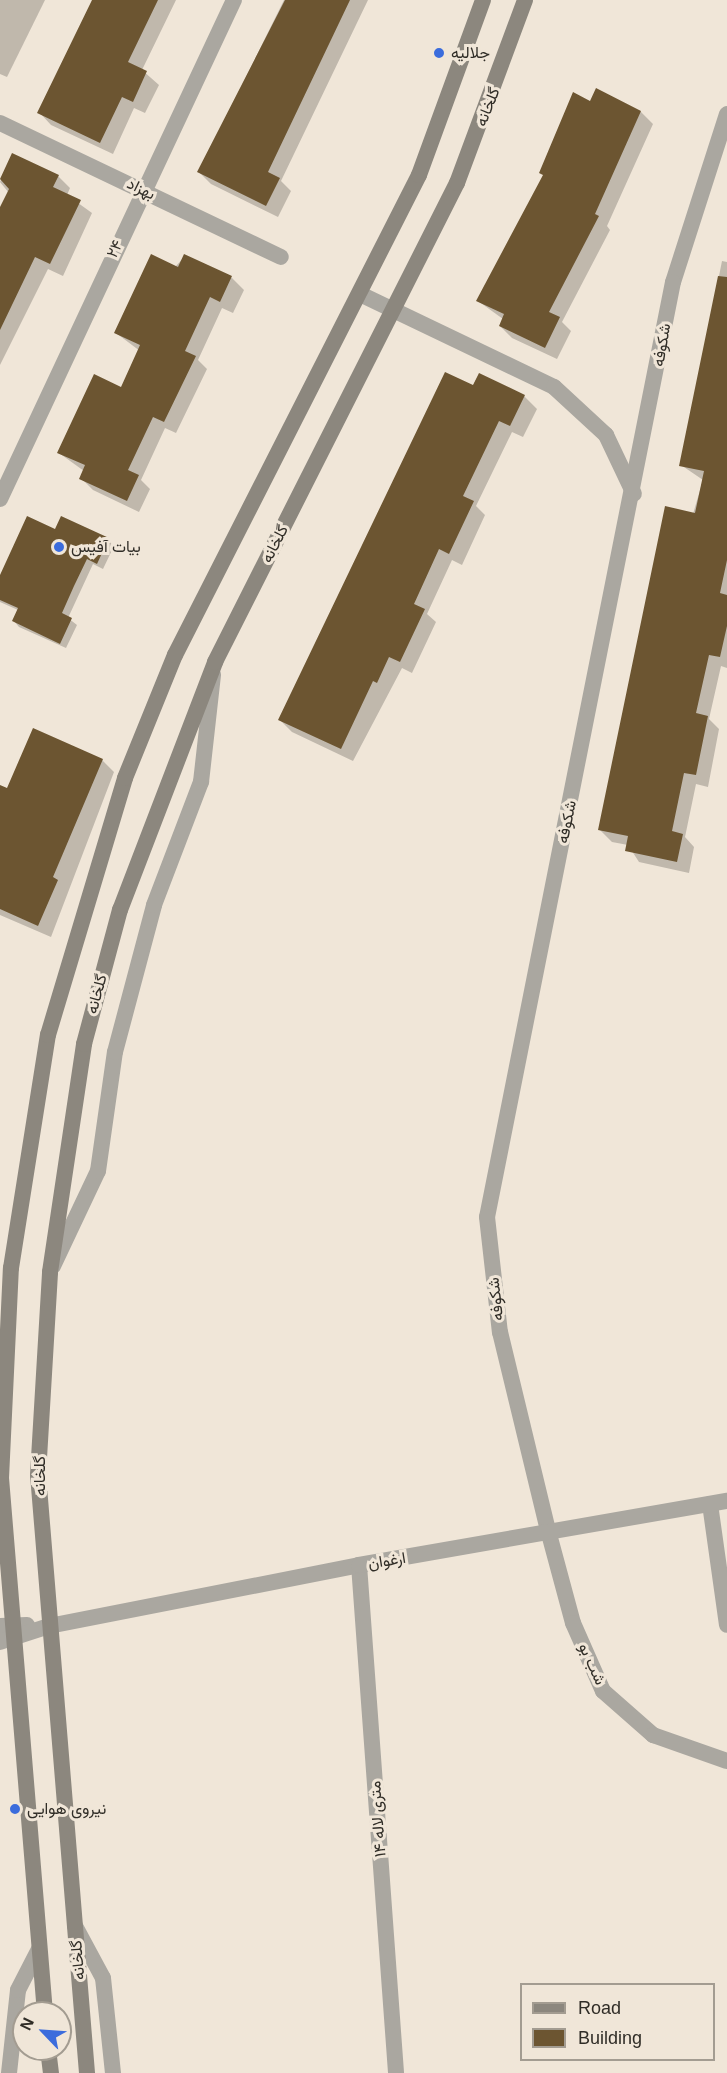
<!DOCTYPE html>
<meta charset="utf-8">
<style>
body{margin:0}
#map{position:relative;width:727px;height:2073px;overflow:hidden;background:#f0e6d8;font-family:Helvetica,Vazirmatn,sans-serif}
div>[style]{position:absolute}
.shadow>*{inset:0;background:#0003}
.building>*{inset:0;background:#6c5531}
.minor>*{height:16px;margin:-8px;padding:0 8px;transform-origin:8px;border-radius:8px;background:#aaa7a0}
.tertiary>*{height:16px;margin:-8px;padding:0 8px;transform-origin:8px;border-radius:8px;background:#aaa7a0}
.secondary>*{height:16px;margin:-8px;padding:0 8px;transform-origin:8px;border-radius:8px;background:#8c877e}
.dots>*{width:16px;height:16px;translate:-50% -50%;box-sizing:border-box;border:3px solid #f0e6d8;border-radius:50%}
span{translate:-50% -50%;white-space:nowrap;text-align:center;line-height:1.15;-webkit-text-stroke:6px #f0e6d8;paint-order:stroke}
.poi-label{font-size:16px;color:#302d27}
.left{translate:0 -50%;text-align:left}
.street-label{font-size:16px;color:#302d27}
.legend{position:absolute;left:520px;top:1983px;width:195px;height:78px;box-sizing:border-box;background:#f0e6d8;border:2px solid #a39c91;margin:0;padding:8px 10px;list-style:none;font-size:18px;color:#302d27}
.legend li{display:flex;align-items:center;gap:12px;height:30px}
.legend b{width:30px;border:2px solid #a39c91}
.north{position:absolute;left:12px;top:2001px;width:60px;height:60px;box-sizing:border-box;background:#f0e6d8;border:2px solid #a39c91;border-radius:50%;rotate:295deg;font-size:16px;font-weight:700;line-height:24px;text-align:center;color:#302d27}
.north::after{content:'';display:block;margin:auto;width:21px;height:27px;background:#3b6cdc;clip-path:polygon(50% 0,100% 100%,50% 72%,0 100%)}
</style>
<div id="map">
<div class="shadow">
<div style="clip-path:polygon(0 0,45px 0,7px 77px,0 74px)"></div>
<div style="clip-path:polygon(93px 0,176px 0,142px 70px,159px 85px,145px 113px,134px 108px,113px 154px,51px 125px,39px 112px)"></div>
<div style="clip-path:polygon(284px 0,368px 0,281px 181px,291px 191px,278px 217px,211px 184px,199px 172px)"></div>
<div style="clip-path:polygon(590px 103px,641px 112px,653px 124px,607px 226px,610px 230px,562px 322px,571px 331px,557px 359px,512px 338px,500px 326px,503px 319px,478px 301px)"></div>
<div style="clip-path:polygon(13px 155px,58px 176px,70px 188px,67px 195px,92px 213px,63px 276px,48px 269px,0 365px,0 210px,9px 193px,0 182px)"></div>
<div style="clip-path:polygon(185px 256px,232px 278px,244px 290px,233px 313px,222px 308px,198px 360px,207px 369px,176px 433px,165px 428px,141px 480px,150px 489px,139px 512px,93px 490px,81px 478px,84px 471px,59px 453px,122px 388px,140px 351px,116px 333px)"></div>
<div style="clip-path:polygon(722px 261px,727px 262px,727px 668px,721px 666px,709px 719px,719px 729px,708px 787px,696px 784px,685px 837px,694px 847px,689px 873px,639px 862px,628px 845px,612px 842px,600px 830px,703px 480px,681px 465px)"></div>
<div style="clip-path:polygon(479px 375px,524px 396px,537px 409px,523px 437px,512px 432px,476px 506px,485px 515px,462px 565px,452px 560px,427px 614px,436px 622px,412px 673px,402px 668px,353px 761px,292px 732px,279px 719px)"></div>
<div style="clip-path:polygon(55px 531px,108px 540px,114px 546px,103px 569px,93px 564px,68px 618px,77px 625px,66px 648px,19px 627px,14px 621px,18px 610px,0 602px,0 578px)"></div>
<div style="clip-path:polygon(102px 760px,114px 772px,51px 937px,0 915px,0 786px,8px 790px)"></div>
</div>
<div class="building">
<div style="clip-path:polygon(92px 0,158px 0,128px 62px,147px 71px,133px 102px,122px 97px,100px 143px,37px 113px)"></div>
<div style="clip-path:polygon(285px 0,350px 0,268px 172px,280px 178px,266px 206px,197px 172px)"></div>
<div style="clip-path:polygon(596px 88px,641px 111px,595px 214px,599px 216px,549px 312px,560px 317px,545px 348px,499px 326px,504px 314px,476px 301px,543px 175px,539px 173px,573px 92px,590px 101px)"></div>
<div style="clip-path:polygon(12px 153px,59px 175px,53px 187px,81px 200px,50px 264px,35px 257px,0 330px,0 207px,9px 189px,0 179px)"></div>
<div style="clip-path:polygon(151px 254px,178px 267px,184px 254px,232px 276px,220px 302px,210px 297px,185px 351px,196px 356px,164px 422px,153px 417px,128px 470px,139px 475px,127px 501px,79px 479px,85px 465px,57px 453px,94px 374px,121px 387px,140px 345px,114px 333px)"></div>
<div style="clip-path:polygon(718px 276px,727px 277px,727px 560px,720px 593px,727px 595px,727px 626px,720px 657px,709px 655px,696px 713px,708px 716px,696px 775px,684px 773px,672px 831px,683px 834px,677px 862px,625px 851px,628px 836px,598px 830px,665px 506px,695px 513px,704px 471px,679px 466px)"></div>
<div style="clip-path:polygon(445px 372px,473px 385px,479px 373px,525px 395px,510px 426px,499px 421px,463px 496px,474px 501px,449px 554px,439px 549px,414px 604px,425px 609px,400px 662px,389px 657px,377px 683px,373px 681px,341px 749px,278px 720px)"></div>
<div style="clip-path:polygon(27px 516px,55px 529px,61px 516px,109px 538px,97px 564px,87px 559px,74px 586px,62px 613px,72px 618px,60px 644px,12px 621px,18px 608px,0 600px,0 575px)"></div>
<div style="clip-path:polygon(33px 728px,103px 759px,53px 877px,58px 880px,38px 926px,0 909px,0 785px,7px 788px)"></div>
</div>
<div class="minor">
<div style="left:727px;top:114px;width:176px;rotate:107.8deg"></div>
<div style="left:673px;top:282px;width:953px;rotate:101.25deg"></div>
<div style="left:487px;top:1217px;width:116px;rotate:83.6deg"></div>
<div style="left:500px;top:1332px;width:208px;rotate:76.4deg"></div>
<div style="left:549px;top:1534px;width:92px;rotate:74.9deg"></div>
<div style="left:573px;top:1623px;width:74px;rotate:66.2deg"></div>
<div style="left:603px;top:1691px;width:67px;rotate:41.3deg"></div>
<div style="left:653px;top:1735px;width:78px;rotate:19.4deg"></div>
<div style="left:0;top:123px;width:311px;rotate:25.5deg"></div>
<div style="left:360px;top:294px;width:215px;rotate:25.6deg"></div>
<div style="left:554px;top:387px;width:71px;rotate:42.7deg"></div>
<div style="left:606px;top:435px;width:65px;rotate:64.6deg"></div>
<div style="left:0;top:499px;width:551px;rotate:-64.88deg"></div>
<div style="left:53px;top:1266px;width:105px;rotate:-64.7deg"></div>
<div style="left:98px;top:1171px;width:120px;rotate:-81.9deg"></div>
<div style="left:115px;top:1052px;width:152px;rotate:-75.1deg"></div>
<div style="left:154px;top:905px;width:132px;rotate:-69.1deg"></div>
<div style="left:201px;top:782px;width:108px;rotate:-83.6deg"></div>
<div style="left:710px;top:1504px;width:122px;rotate:82deg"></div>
<div style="left:359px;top:1565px;width:509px;rotate:85.83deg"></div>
<div style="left:75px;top:1926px;width:59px;rotate:61.7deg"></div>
<div style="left:103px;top:1978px;width:96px;rotate:84deg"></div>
<div style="left:9px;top:2073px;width:83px;rotate:-83.8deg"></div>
<div style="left:18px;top:1990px;width:46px;rotate:-62.9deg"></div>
</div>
<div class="tertiary">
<div style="left:0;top:1626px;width:27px;rotate:-2deg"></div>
<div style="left:0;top:1642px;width:52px;rotate:-18.1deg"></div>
<div style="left:49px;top:1626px;width:316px;rotate:-11.1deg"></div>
<div style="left:359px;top:1565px;width:374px;rotate:-9.9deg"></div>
</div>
<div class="secondary">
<div style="left:45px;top:2013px;width:537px;rotate:-94.7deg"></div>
<div style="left:1px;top:1478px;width:210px;rotate:-87.3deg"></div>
<div style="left:11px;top:1268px;width:236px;rotate:-81deg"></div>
<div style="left:48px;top:1035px;width:268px;rotate:-73.3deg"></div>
<div style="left:125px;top:778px;width:133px;rotate:-67.9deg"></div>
<div style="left:175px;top:655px;width:538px;rotate:-63.05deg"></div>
<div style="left:419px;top:175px;width:186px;rotate:-69.9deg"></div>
<div style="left:48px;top:2049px;width:24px;rotate:83deg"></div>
<div style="left:87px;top:2073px;width:600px;rotate:-94.68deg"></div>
<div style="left:38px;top:1475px;width:203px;rotate:-86.6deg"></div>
<div style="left:50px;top:1272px;width:231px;rotate:-81.5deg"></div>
<div style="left:84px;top:1044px;width:139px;rotate:-75deg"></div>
<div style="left:120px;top:910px;width:266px;rotate:-69deg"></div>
<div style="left:215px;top:662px;width:537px;rotate:-63.2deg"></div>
<div style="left:457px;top:183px;width:195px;rotate:-69.6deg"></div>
</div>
<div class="dots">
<div style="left:439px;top:53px;background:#3b6cdc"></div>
<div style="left:59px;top:547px;background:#3b6cdc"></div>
<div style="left:15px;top:1809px;background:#3b6cdc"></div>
</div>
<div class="poi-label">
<span class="left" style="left:451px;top:53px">جلالیه</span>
<span class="left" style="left:71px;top:547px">بیات آفیس</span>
<span class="left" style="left:27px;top:1809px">نیروی هوایی</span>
</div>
<div class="street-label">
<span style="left:488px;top:107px;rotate:-68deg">گلخانه</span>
<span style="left:141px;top:189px;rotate:26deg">بهزاد</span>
<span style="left:115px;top:249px;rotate:-65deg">۲۴</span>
<span style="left:662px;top:345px;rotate:-80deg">شکوفه</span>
<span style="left:275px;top:544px;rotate:-63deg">گلخانه</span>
<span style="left:567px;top:822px;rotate:-78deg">شکوفه</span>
<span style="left:97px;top:994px;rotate:-75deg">گلخانه</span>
<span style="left:496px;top:1299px;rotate:-96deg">شکوفه</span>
<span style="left:40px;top:1476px;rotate:-90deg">گلخانه</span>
<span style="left:387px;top:1561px;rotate:-9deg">ارغوان</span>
<span style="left:592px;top:1664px;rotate:66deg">شب بو</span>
<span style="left:378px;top:1819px;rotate:-94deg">۱۴ متری لاله</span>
<span style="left:78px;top:1960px;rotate:-95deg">گلخانه</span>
</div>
<ul class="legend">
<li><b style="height:8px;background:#8c877e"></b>Road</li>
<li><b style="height:16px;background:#6c5531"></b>Building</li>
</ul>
<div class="north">N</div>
</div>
